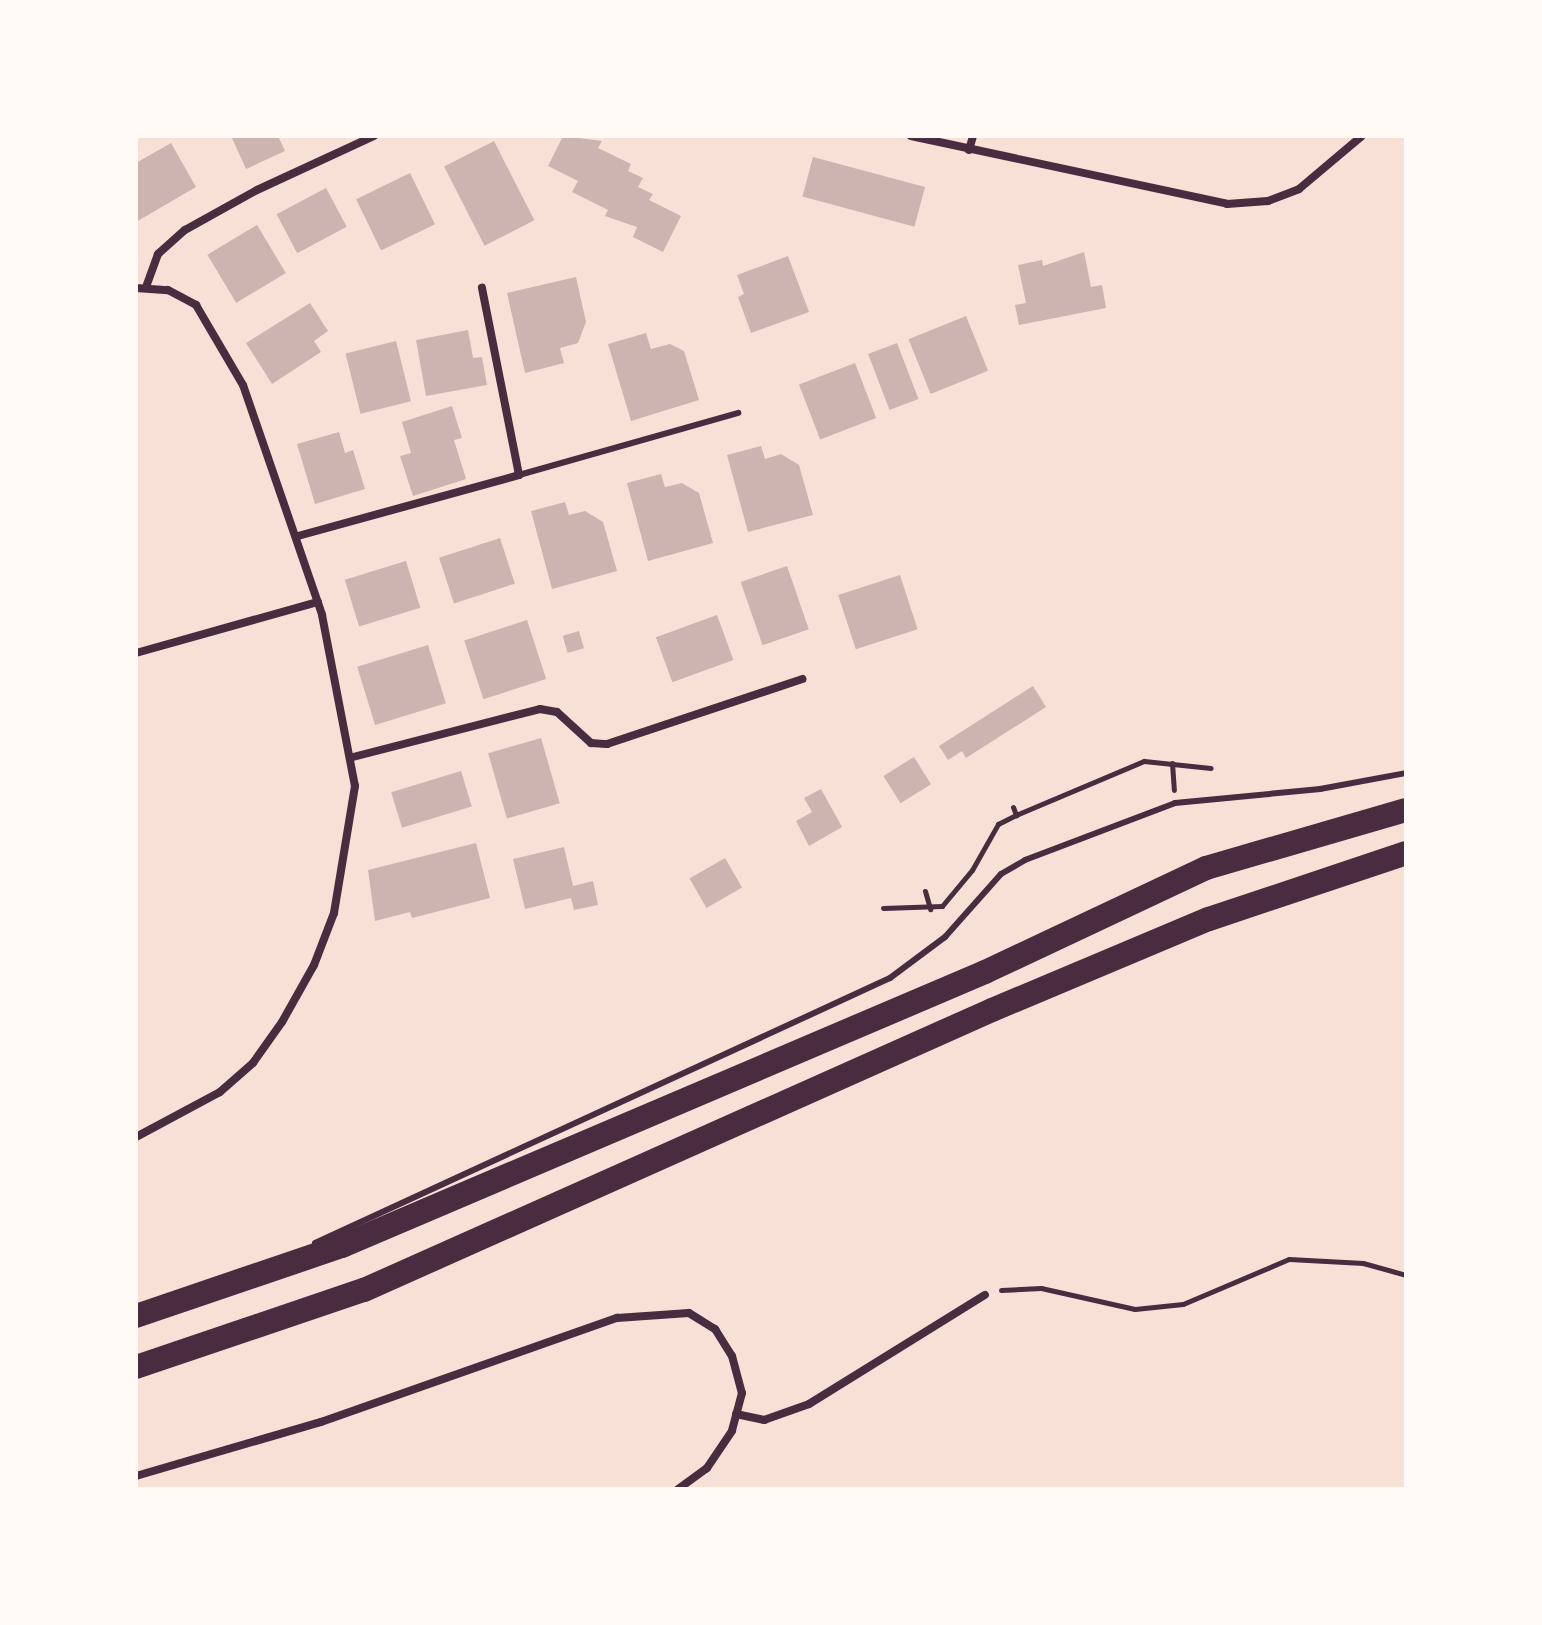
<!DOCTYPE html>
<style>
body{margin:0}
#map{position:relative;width:1542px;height:1625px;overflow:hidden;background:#f7e1d7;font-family:"Alegreya Sans",sans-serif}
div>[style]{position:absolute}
.building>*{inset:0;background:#ccb4b1;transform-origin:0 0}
.path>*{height:5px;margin:-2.5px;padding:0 2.5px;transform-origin:2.5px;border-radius:2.5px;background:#4a2c40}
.service>*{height:6px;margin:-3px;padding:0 3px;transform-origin:3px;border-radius:3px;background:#4a2c40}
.minor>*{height:8px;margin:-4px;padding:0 4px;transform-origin:4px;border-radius:4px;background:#4a2c40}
.motorway>*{height:24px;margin:-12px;padding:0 12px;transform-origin:12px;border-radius:12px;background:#4a2c40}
span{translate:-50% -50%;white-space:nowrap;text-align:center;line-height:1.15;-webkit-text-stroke:8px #fffaf5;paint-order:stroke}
.frame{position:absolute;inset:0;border:138px solid #fffaf5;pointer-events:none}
</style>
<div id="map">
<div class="building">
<div style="clip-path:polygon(231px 136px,278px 136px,285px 151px,246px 169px)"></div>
<div style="clip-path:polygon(563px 136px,602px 141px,598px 148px,631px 164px,628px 171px,643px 178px,638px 187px,653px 194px,649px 200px,681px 216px,663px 252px,633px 237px,637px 227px,605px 216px,608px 210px,572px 192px,578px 181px,548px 166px)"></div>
<div style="left:494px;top:141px;width:89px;height:56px;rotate:63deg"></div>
<div style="clip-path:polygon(171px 143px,196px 187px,136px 222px,136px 163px)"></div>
<div style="left:813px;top:157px;width:116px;height:41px;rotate:15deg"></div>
<div style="left:410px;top:173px;width:57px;height:60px;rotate:64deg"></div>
<div style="left:326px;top:188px;width:44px;height:56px;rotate:62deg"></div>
<div style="left:257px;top:225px;width:56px;height:58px;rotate:59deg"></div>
<div style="clip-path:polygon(1084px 252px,1091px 287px,1102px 285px,1106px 308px,1019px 325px,1015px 305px,1026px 303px,1018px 265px,1042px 260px,1043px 266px)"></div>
<div style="clip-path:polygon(788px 256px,809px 312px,751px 333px,738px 297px,744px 294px,737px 275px)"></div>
<div style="clip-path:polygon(576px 277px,586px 322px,578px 343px,560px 348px,564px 363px,525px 373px,507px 293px)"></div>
<div style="clip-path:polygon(310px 303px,328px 331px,314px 341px,321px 352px,272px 384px,246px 343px)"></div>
<div style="left:966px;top:316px;width:59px;height:62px;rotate:68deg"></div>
<div style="clip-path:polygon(468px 330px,473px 358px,482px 357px,487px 385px,426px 396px,416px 340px)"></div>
<div style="clip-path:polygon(646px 333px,651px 349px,670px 344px,684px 351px,699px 400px,631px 421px,608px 344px)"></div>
<div style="left:396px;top:341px;width:62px;height:52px;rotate:76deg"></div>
<div style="left:897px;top:343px;width:60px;height:31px;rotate:69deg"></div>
<div style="left:855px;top:363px;width:59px;height:60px;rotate:69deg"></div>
<div style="clip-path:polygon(452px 406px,462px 438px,454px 440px,466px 479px,413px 496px,400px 456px,411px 453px,402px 422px)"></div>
<div style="clip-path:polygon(339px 432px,345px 453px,353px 450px,365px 489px,315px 504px,297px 444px)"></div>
<div style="clip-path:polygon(761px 446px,765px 459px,781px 454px,799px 465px,813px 515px,748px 532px,727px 455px)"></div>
<div style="clip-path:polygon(661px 474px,665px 487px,682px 483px,699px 493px,713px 543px,648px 561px,627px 483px)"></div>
<div style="clip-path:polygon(565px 502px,569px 515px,585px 511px,603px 522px,617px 571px,552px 589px,531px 511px)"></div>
<div style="left:500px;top:538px;width:48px;height:64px;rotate:72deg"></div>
<div style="left:406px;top:561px;width:49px;height:64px;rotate:73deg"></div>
<div style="left:787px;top:566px;width:67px;height:49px;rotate:71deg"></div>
<div style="left:900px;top:575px;width:57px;height:65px;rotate:72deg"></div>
<div style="left:717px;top:615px;width:48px;height:65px;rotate:70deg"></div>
<div style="left:527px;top:620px;width:62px;height:66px;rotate:72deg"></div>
<div style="left:579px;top:631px;width:18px;height:17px;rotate:74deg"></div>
<div style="left:428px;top:645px;width:61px;height:74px;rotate:73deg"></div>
<div style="clip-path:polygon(1033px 686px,1046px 707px,966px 758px,962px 751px,948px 760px,939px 746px)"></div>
<div style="left:541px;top:738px;width:68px;height:55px;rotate:74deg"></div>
<div style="left:914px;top:757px;width:32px;height:36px;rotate:58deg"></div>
<div style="left:461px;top:771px;width:37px;height:73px;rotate:73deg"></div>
<div style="clip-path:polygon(821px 789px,842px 827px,809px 846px,796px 821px,812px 812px,804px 798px)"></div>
<div style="clip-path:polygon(476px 843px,490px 898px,412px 918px,410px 912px,375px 921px,368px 870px)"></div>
<div style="clip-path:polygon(564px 847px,573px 886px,593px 881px,598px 905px,574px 910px,571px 898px,525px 909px,513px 859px)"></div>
<div style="left:725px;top:858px;width:34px;height:41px;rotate:60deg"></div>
</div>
<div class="path">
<div style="left:1172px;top:763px;width:27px;rotate:86deg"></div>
<div style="left:1013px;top:807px;width:9px;rotate:69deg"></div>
<div style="left:925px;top:891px;width:19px;rotate:74deg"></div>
<div style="left:883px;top:908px;width:59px;rotate:-1.9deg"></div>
<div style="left:942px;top:906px;width:47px;rotate:-50.2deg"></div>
<div style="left:972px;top:870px;width:53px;rotate:-60.5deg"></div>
<div style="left:998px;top:824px;width:20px;rotate:-27deg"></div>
<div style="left:1016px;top:815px;width:139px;rotate:-22.9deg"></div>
<div style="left:1144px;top:761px;width:67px;rotate:6deg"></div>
<div style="left:1001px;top:1290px;width:40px;rotate:-2.9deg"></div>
<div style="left:1041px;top:1288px;width:96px;rotate:12.6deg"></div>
<div style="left:1135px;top:1309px;width:48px;rotate:-5.9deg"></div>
<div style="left:1183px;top:1304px;width:115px;rotate:-23deg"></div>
<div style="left:1289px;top:1259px;width:74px;rotate:3.1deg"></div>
<div style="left:1363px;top:1263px;width:45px;rotate:15.6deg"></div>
</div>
<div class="service">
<div style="left:519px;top:475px;width:228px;rotate:-15.8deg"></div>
<div style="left:315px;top:1243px;width:633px;rotate:-24.74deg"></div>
<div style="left:890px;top:978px;width:69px;rotate:-36.7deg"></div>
<div style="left:945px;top:937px;width:84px;rotate:-48.4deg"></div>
<div style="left:1001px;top:874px;width:28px;rotate:-30deg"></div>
<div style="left:1025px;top:860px;width:160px;rotate:-20.8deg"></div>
<div style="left:1175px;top:803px;width:146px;rotate:-5.5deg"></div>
<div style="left:1320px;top:789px;width:87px;rotate:-10.5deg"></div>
</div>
<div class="minor">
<div style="left:911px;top:136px;width:323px;rotate:12.1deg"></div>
<div style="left:1227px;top:204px;width:41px;rotate:-4.2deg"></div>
<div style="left:1268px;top:201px;width:33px;rotate:-21deg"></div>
<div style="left:1299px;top:189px;width:82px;rotate:-40.1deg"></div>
<div style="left:969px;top:150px;width:15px;rotate:-74deg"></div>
<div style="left:146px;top:287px;width:35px;rotate:-70deg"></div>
<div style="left:158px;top:254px;width:36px;rotate:-42deg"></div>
<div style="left:185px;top:230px;width:82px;rotate:-29.1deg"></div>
<div style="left:257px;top:190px;width:129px;rotate:-24.8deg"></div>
<div style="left:136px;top:288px;width:32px;rotate:4deg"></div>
<div style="left:168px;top:290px;width:32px;rotate:28deg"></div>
<div style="left:196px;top:305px;width:93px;rotate:59.6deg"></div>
<div style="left:243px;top:385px;width:243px;rotate:71deg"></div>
<div style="left:322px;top:615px;width:174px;rotate:79.1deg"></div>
<div style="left:355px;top:786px;width:129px;rotate:99.4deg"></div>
<div style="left:334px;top:913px;width:56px;rotate:111deg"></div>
<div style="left:314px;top:965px;width:65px;rotate:119.3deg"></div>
<div style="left:282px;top:1022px;width:50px;rotate:125.3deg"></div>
<div style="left:253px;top:1063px;width:44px;rotate:138.7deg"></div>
<div style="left:220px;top:1092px;width:95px;rotate:151.8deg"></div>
<div style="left:298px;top:536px;width:229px;rotate:-15.4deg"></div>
<div style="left:519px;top:475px;width:191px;rotate:-101.2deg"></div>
<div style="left:136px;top:653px;width:189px;rotate:-15.7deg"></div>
<div style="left:353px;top:757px;width:193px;rotate:-14.4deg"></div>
<div style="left:540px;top:709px;width:17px;rotate:10deg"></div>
<div style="left:557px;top:712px;width:46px;rotate:42.4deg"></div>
<div style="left:591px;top:743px;width:16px;rotate:4deg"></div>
<div style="left:607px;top:744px;width:206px;rotate:-18.4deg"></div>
<div style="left:736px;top:1414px;width:29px;rotate:12deg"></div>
<div style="left:764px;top:1420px;width:48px;rotate:-19.6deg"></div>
<div style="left:809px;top:1404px;width:207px;rotate:-31.8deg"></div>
<div style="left:136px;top:1476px;width:193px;rotate:-16.3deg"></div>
<div style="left:321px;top:1422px;width:314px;rotate:-19.4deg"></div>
<div style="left:617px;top:1318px;width:72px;rotate:-4deg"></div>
<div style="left:689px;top:1313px;width:31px;rotate:32deg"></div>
<div style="left:715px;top:1329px;width:32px;rotate:58deg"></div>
<div style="left:732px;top:1356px;width:38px;rotate:75deg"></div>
<div style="left:742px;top:1393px;width:39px;rotate:105deg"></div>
<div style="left:732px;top:1431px;width:45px;rotate:124deg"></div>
<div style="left:707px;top:1468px;width:36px;rotate:144deg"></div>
</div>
<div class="motorway">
<div style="left:136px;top:1316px;width:218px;rotate:-18.8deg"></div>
<div style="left:342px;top:1246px;width:699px;rotate:-23.08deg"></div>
<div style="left:985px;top:972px;width:244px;rotate:-25.2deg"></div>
<div style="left:1206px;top:868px;width:208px;rotate:-16.2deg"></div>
<div style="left:136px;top:1367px;width:241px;rotate:-18.7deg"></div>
<div style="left:364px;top:1290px;width:688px;rotate:-24.03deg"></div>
<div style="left:992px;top:1010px;width:235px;rotate:-22.8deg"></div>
<div style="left:1209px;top:919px;width:208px;rotate:-18.5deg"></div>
</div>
<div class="frame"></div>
</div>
